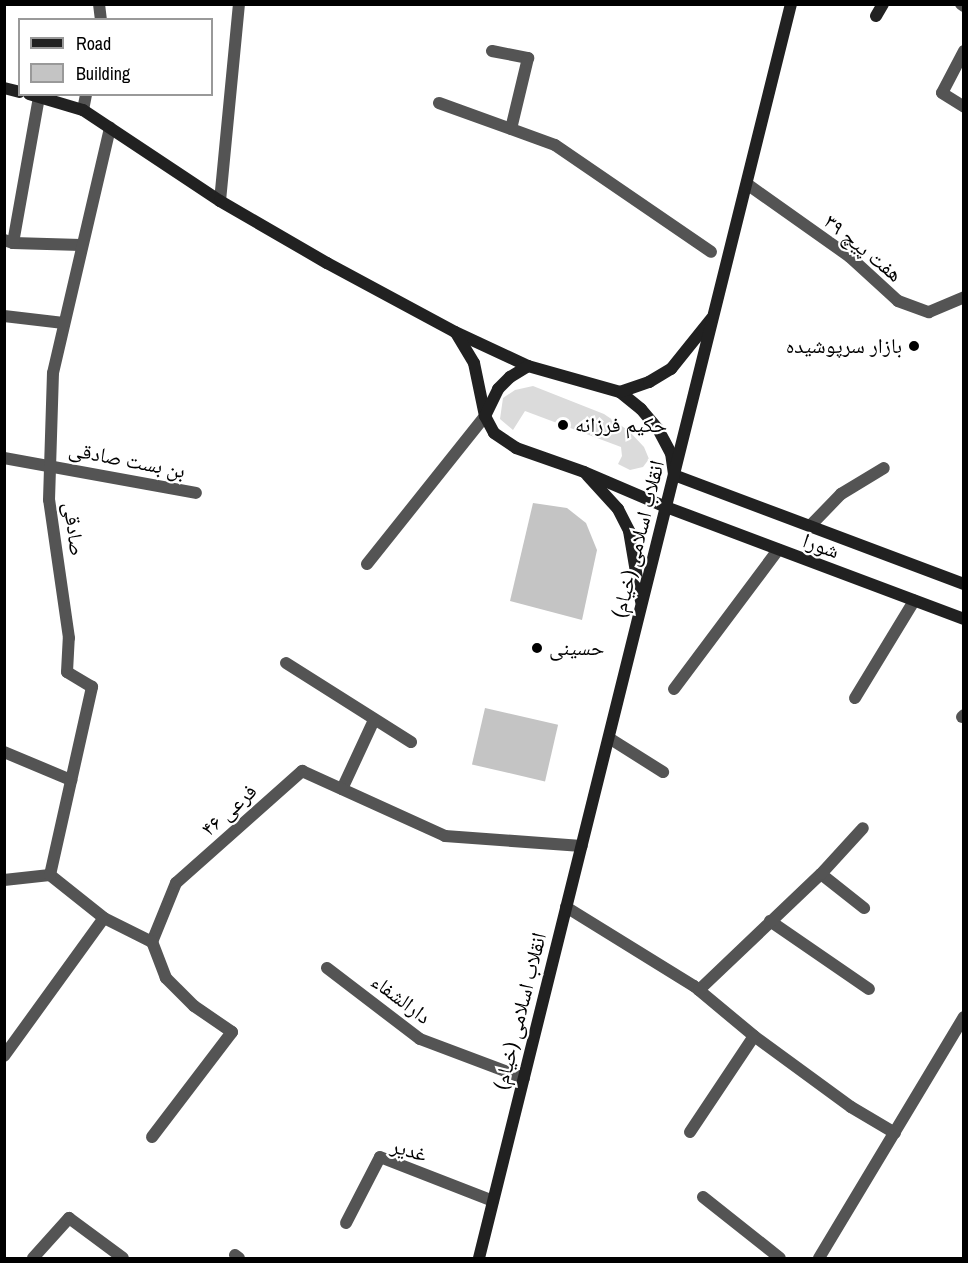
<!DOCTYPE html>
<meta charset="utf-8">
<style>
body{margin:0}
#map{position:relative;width:968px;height:1263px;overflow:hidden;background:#fff;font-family:"Archivo Narrow","Noto Naskh Arabic",sans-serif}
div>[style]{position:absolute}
.green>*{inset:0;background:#dbdbdb}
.building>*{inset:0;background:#c4c4c4;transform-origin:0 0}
.street>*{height:12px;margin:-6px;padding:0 6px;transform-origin:6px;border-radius:6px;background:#545454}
.secondary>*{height:12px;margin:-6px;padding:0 6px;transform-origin:6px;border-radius:6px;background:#212121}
.dots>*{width:16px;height:16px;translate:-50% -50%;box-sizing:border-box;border:3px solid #fff;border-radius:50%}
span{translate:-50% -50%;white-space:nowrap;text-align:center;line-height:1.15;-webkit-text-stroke:4.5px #fff;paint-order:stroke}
.street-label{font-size:21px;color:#000}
.poi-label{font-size:21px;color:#000}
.right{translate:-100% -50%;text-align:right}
.left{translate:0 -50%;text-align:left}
.frame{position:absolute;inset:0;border:6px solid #000;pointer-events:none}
.legend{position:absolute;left:18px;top:18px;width:195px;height:78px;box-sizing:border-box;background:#fff;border:2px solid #999;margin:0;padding:8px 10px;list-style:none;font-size:18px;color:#000}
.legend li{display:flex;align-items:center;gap:12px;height:30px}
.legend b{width:30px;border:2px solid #999}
</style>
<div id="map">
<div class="green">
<div style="clip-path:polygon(533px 386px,604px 414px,629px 431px,644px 447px,649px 459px,643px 467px,630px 470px,618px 464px,622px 456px,621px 447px,525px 411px,513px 430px,500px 419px,503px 398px,515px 390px)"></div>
</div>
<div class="building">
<div style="clip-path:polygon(533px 503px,567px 508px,586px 523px,597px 550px,582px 620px,510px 601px)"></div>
<div style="left:485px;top:708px;width:75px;height:58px;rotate:13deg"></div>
</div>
<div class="street">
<div style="left:99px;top:4px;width:16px;rotate:83deg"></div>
<div style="left:961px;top:4px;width:4px;rotate:34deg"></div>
<div style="left:492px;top:51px;width:37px;rotate:11deg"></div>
<div style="left:528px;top:58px;width:73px;rotate:103.5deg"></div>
<div style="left:964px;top:51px;width:47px;rotate:117.6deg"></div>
<div style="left:942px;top:93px;width:26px;rotate:32deg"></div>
<div style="left:439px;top:103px;width:123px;rotate:19.9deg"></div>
<div style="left:555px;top:145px;width:189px;rotate:34.4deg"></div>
<div style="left:83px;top:110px;width:16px;rotate:-79deg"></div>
<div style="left:747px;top:184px;width:126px;rotate:35.3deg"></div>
<div style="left:850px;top:257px;width:65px;rotate:42.5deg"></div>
<div style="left:898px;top:301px;width:33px;rotate:20deg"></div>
<div style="left:929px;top:312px;width:38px;rotate:-23deg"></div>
<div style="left:220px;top:201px;width:198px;rotate:-84.5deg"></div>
<div style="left:4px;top:240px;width:9px;rotate:18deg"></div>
<div style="left:13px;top:243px;width:68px;rotate:1.7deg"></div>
<div style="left:13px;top:243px;width:148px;rotate:-79.9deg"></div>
<div style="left:4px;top:316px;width:60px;rotate:6.7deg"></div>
<div style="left:4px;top:458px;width:195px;rotate:10.3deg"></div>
<div style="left:810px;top:526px;width:45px;rotate:-45.9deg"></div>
<div style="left:841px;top:494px;width:50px;rotate:-31.2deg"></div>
<div style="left:367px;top:564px;width:189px;rotate:-51.4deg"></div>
<div style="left:286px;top:663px;width:148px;rotate:32.3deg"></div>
<div style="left:674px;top:689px;width:174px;rotate:-53.2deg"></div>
<div style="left:855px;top:698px;width:114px;rotate:-58.7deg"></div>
<div style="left:962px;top:717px;width:3px;rotate:-45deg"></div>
<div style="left:609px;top:738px;width:64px;rotate:32.2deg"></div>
<div style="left:4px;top:752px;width:73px;rotate:22.7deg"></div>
<div style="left:342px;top:789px;width:76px;rotate:-65.1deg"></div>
<div style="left:821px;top:874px;width:55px;rotate:38.3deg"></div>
<div style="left:50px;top:875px;width:69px;rotate:38.5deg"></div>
<div style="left:4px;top:880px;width:46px;rotate:-6.2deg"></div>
<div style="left:50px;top:875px;width:193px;rotate:-77.4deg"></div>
<div style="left:92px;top:687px;width:29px;rotate:-149deg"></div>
<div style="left:67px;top:672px;width:34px;rotate:-87deg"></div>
<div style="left:69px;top:638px;width:139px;rotate:-98.2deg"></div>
<div style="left:49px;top:500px;width:127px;rotate:-88.2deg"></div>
<div style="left:53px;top:373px;width:252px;rotate:-76.9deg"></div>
<div style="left:566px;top:907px;width:150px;rotate:31.7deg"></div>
<div style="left:694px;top:986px;width:78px;rotate:39.8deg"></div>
<div style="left:754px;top:1036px;width:120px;rotate:36.2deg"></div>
<div style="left:851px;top:1107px;width:51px;rotate:30.6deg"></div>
<div style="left:770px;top:921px;width:120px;rotate:34.5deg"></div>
<div style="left:327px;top:968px;width:117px;rotate:37.4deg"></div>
<div style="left:420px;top:1039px;width:111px;rotate:20.6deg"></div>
<div style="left:699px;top:990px;width:168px;rotate:-43.6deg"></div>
<div style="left:821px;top:874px;width:62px;rotate:-47.6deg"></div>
<div style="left:4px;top:1056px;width:170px;rotate:-54.1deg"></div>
<div style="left:104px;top:918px;width:54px;rotate:26.6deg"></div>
<div style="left:152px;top:942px;width:64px;rotate:-67.9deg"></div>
<div style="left:176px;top:883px;width:169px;rotate:-41.6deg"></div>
<div style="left:302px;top:771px;width:157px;rotate:24.4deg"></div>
<div style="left:445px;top:836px;width:137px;rotate:4.2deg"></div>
<div style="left:690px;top:1132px;width:115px;rotate:-56.3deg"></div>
<div style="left:152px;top:1137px;width:132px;rotate:-52.7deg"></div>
<div style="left:232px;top:1032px;width:46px;rotate:-145.6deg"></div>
<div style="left:194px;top:1006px;width:40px;rotate:-135deg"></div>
<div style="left:166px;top:978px;width:39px;rotate:-111deg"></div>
<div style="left:703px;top:1197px;width:98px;rotate:38.4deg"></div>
<div style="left:346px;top:1223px;width:74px;rotate:-62.7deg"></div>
<div style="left:380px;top:1157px;width:121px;rotate:21.3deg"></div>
<div style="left:235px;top:1255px;width:5px;rotate:37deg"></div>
<div style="left:33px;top:1258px;width:54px;rotate:-48deg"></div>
<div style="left:69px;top:1218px;width:67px;rotate:36.5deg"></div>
<div style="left:819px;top:1258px;width:281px;rotate:-59deg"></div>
</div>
<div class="secondary">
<div style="left:876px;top:16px;width:14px;rotate:-60deg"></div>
<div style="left:4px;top:88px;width:16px;rotate:14deg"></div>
<div style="left:29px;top:94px;width:56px;rotate:16.5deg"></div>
<div style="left:83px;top:110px;width:164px;rotate:33.6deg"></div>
<div style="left:220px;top:201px;width:124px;rotate:30.1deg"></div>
<div style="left:327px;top:263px;width:145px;rotate:28.3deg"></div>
<div style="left:455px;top:332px;width:81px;rotate:25deg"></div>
<div style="left:528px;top:366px;width:96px;rotate:15.8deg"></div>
<div style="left:620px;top:392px;width:27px;rotate:39deg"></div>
<div style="left:641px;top:409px;width:26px;rotate:50deg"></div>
<div style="left:658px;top:429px;width:27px;rotate:62deg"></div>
<div style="left:671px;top:453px;width:22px;rotate:82deg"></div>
<div style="left:674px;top:475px;width:310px;rotate:20.6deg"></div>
<div style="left:456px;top:333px;width:35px;rotate:59deg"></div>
<div style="left:474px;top:363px;width:54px;rotate:78.3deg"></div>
<div style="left:485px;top:416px;width:19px;rotate:62deg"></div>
<div style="left:494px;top:433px;width:27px;rotate:34deg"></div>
<div style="left:516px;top:448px;width:72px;rotate:19.4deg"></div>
<div style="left:584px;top:472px;width:89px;rotate:23.1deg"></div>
<div style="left:666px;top:507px;width:318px;rotate:20.6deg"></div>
<div style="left:620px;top:392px;width:31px;rotate:-19deg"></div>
<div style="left:649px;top:382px;width:26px;rotate:-31deg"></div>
<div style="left:671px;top:369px;width:65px;rotate:-51.2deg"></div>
<div style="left:485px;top:416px;width:30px;rotate:-64deg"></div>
<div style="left:498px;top:389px;width:17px;rotate:-45deg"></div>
<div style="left:510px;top:377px;width:21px;rotate:-31deg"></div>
<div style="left:587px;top:475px;width:46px;rotate:47.6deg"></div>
<div style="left:618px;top:509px;width:25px;rotate:63deg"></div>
<div style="left:629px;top:531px;width:71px;rotate:80.3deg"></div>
<div style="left:479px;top:1258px;width:1292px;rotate:-76.03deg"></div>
</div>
<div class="dots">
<div style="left:914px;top:346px;background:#000"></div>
<div style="left:563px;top:425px;background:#000"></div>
<div style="left:537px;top:648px;background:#000"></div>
</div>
<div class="street-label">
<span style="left:863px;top:248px;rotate:39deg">هفت پیچ ۳۹</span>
<span style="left:127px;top:460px;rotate:11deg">بن بست صادقی</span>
<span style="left:74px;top:529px;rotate:83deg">صادقی</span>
<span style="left:638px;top:539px;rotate:-76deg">انقلاب اسلامی (خیام)</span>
<span style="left:821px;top:546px;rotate:20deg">شورا</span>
<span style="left:229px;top:810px;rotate:-42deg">فرعی ۴۶</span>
<span style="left:401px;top:999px;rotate:37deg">دارالشفاء</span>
<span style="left:520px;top:1011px;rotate:-76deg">انقلاب اسلامی (خیام)</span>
<span style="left:409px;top:1150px;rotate:16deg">غدیر</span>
</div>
<div class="poi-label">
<span class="right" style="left:902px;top:346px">بازار سرپوشیده</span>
<span class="left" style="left:575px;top:425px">حکیم فرزانه</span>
<span class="left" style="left:549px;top:648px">حسینی</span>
</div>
<div class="frame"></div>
<ul class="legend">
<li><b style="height:8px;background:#212121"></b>Road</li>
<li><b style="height:16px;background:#c4c4c4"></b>Building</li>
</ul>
</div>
